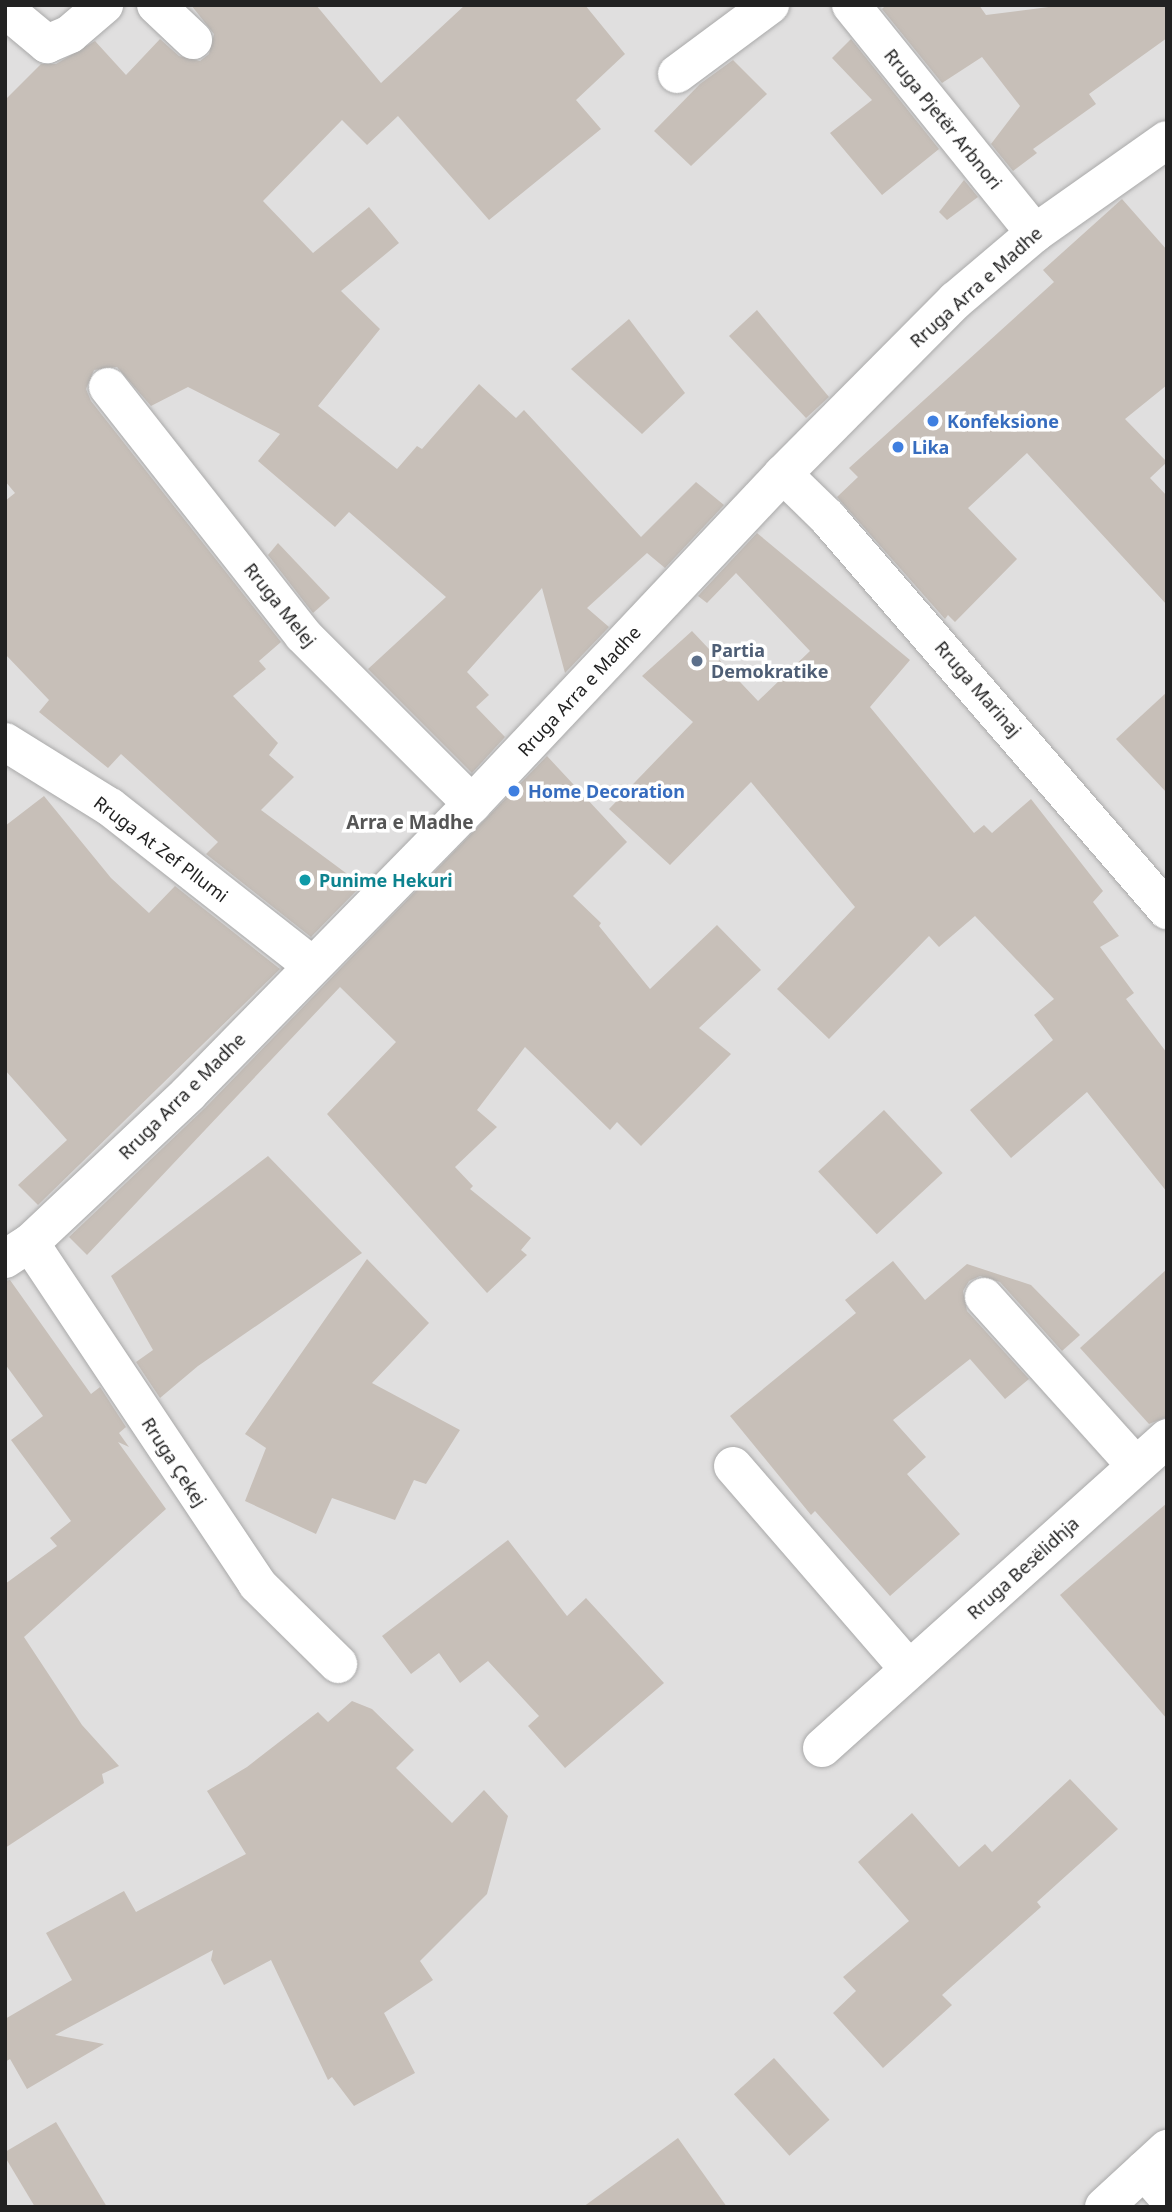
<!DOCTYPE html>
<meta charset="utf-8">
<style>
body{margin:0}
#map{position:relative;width:1172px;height:2212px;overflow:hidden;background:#f2efe9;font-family:"Noto Sans",sans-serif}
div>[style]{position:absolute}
.residential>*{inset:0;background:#e0dfdf;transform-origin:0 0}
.building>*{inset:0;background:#c7bfb8;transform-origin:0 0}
.roads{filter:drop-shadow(0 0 2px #a9a9a9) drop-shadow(0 0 2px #a9a9a9)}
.minor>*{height:38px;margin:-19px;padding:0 19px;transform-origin:19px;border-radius:19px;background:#fff}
.dots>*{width:19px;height:19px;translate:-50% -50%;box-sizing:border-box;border:4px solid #fff;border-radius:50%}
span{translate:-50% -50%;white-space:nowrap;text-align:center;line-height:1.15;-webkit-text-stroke:7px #fff;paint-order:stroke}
.street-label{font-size:18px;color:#222}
.shop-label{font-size:18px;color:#366cbe;font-weight:700}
.left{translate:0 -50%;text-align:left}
.service-label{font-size:18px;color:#4e5e75;font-weight:700}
.culture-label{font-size:18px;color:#0d838f;font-weight:700}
.neighbourhood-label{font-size:19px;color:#555;font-weight:700}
.frame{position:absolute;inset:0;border:7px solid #222;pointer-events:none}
</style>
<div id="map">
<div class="residential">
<div style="left:5px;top:5px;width:1162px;height:2202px"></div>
</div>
<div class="building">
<div style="clip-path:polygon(191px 5px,316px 5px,381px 83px,465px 5px,585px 5px,625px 54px,576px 100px,601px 129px,489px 220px,398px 116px,367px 145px,342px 120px,263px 201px,313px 253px,369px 207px,399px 243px,341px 291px,380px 329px,318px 406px,397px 469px,417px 446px,422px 449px,479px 384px,516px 418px,524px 410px,641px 537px,696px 482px,724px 505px,665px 568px,647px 553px,587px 608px,609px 627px,565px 673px,542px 588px,467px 672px,489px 695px,476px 707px,505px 737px,472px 773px,368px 669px,446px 597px,349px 512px,335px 527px,258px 461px,280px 434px,188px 387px,151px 406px,117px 367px,94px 370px,86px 389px,91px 401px,281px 642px,259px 661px,266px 669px,233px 696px,278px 743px,269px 755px,294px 777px,261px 810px,362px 885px,311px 937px,206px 854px,218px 842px,121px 754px,108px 768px,39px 712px,49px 700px,5px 654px,5px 501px,15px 493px,5px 481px,5px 100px,41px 64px,56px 64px,95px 41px,126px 75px,160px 39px,179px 56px,200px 61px,209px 54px,214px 34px)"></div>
<div style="clip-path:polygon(886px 5px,979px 5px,986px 15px,1064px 5px,1167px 5px,1167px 38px,1089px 94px,1096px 104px,1033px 149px,1037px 153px,1013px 171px,991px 144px,1020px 106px,982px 57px,942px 83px,882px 9px)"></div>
<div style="clip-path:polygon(851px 39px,939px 149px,882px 195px,830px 133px,872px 100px,832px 58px)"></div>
<div style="clip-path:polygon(733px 60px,767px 94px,691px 166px,654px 131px,700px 84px)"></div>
<div style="clip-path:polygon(964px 180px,978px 197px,947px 220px,939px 212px)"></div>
<div style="clip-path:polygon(1122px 199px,1167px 250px,1167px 385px,1125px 419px,1167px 462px,1150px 478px,1167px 496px,1167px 605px,1027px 453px,968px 508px,1017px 559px,955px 622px,948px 615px,945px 619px,837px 497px,858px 477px,849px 468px,1054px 282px,1043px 270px)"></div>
<div style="clip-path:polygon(757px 310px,829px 397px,806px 418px,729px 336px)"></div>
<div style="clip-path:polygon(629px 319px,685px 393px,642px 434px,571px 369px)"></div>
<div style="clip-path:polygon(757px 533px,910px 660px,870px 707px,974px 833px,984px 825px,992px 833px,1031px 799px,1103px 891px,1093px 902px,1119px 936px,1100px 947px,1134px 993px,1126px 999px,1167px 1053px,1167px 1192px,1087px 1092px,1011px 1158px,970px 1110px,1053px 1040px,1034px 1015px,1054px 999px,975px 916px,939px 947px,929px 936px,829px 1039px,777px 989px,855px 907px,751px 782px,670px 865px,609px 809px,693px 722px,642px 676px,692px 631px,758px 701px,810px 651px,736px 573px,707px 603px,698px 596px)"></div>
<div style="clip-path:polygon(278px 543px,330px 598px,313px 613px,268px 555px)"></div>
<div style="clip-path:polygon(1167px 692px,1167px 793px,1116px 739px)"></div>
<div style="clip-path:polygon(547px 756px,627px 842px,573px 896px,601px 923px,599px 926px,650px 989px,717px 925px,761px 970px,699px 1028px,731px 1054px,641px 1146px,617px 1122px,610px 1130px,525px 1047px,477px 1110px,497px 1127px,455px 1167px,473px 1186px,470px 1189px,531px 1238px,521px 1250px,527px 1255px,487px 1293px,327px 1114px,396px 1042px,340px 987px,87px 1255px,69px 1237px,205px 1108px)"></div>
<div style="clip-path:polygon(44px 796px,111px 878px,149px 913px,175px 886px,280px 969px,38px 1205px,18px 1185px,67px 1140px,5px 1070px,5px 826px)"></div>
<div style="left:884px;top:1110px;width:86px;height:90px;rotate:47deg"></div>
<div style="clip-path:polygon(268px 1156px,362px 1253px,198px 1366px,160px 1398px,136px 1362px,153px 1350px,111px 1276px)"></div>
<div style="clip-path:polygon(367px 1259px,429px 1323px,372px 1383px,460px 1430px,426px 1484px,414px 1480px,395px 1520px,332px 1498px,316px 1534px,245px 1501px,266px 1448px,245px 1434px)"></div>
<div style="clip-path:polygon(893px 1261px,925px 1300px,967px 1264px,1031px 1285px,1080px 1335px,1062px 1351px,1000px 1282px,980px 1276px,969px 1281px,963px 1291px,967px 1311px,1029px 1379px,1005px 1399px,970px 1359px,893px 1420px,926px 1457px,907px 1474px,960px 1534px,890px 1596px,815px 1511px,811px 1515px,730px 1416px,856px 1313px,845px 1300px)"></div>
<div style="clip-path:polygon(1167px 1269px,1167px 1417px,1149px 1424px,1080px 1348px)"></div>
<div style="clip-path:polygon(10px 1280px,91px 1394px,100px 1387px,126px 1427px,119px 1433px,129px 1447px,118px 1442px,166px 1509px,24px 1637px,82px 1725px,119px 1766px,102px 1774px,104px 1783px,5px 1848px,5px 1584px,57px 1546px,50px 1538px,71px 1521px,11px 1440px,43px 1416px,5px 1364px,5px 1281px)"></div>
<div style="clip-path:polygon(1167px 1503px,1167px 1719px,1060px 1595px)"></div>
<div style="clip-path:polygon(508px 1540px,567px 1616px,586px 1598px,664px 1683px,565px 1768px,528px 1726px,539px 1716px,488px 1661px,460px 1683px,439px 1653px,411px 1674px,382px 1636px)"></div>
<div style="clip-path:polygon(352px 1701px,372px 1709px,414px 1750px,396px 1768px,452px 1823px,484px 1790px,508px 1816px,487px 1894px,420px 1961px,433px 1980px,384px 2013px,415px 2073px,354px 2106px,332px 2077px,328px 2080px,271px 1960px,224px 1985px,211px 1960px,213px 1950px,55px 2035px,104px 2044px,27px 2089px,10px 2059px,5px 2062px,5px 2019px,72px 1980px,46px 1933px,124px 1891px,136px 1912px,246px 1854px,207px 1791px,247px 1767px,318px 1712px,328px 1722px)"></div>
<div style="clip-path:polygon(1070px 1779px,1118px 1829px,1037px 1902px,1041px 1907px,942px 1995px,952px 2005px,883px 2068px,833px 2013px,856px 1991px,843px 1977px,909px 1921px,858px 1862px,912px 1813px,959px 1867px,985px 1844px,992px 1852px)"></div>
<div style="left:774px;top:2058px;width:83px;height:54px;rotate:48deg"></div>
<div style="clip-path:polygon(56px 2122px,107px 2207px,35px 2207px,5px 2157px,5px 2152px)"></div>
<div style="clip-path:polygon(678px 2138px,727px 2207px,583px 2207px)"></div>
</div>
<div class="roads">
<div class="minor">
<div style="left:156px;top:5px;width:51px;rotate:43.4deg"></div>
<div style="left:851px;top:5px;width:293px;rotate:51.1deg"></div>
<div style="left:5px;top:9px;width:55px;rotate:39.8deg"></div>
<div style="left:47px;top:44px;width:25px;rotate:-23deg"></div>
<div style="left:70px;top:34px;width:45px;rotate:-40.5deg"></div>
<div style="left:677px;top:74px;width:116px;rotate:-36.6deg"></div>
<div style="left:108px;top:387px;width:315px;rotate:51.8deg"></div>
<div style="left:303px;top:635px;width:239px;rotate:45deg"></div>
<div style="left:783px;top:474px;width:62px;rotate:44.3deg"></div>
<div style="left:827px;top:517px;width:520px;rotate:49.14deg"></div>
<div style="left:5px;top:742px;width:123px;rotate:31.8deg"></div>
<div style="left:110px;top:807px;width:254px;rotate:38.1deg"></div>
<div style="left:30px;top:1243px;width:410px;rotate:56.3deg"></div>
<div style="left:257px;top:1584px;width:114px;rotate:44.6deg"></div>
<div style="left:5px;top:1259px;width:30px;rotate:-33deg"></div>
<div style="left:30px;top:1243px;width:219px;rotate:-43.3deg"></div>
<div style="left:189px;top:1093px;width:404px;rotate:-45.6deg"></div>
<div style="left:472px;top:804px;width:453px;rotate:-46.7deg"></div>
<div style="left:783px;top:474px;width:245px;rotate:-45.2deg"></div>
<div style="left:956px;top:300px;width:104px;rotate:-40.3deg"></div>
<div style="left:1035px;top:233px;width:161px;rotate:-35.2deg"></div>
<div style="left:984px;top:1297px;width:227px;rotate:48deg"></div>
<div style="left:733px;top:1466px;width:269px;rotate:49.1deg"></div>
<div style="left:822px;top:1748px;width:464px;rotate:-41.9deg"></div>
<div style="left:1144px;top:2170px;width:35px;rotate:49deg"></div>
<div style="left:1104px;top:2207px;width:86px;rotate:-42.6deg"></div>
</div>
</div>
<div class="dots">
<div style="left:933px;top:421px;background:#3f7fe0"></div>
<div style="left:898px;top:447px;background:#3f7fe0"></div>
<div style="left:697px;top:661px;background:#5c6f8a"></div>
<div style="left:514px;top:791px;background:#3f7fe0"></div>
<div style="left:305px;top:880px;background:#0f9aa8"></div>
</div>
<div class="street-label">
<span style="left:943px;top:119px;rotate:51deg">Rruga Pjetër Arbnori</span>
<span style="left:976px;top:287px;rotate:-42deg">Rruga Arra e Madhe</span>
<span style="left:280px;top:605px;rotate:51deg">Rruga Melej</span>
<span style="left:978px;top:689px;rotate:49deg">Rruga Marinaj</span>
<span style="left:579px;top:691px;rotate:-47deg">Rruga Arra e Madhe</span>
<span style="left:161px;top:849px;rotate:37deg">Rruga At Zef Pllumi</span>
<span style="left:182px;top:1096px;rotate:-45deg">Rruga Arra e Madhe</span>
<span style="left:174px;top:1462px;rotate:57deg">Rruga Çekej</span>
<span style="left:1023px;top:1568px;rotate:-42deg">Rruga Besëlidhja</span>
</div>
<div class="shop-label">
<span class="left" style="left:947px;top:421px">Konfeksione</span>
<span class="left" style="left:912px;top:447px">Lika</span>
<span class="left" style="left:528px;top:791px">Home Decoration</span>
</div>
<div class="service-label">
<span class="left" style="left:711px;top:661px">Partia<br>Demokratike</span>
</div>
<div class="culture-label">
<span class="left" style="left:319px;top:880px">Punime Hekuri</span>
</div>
<div class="neighbourhood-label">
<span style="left:410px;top:823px">Arra e Madhe</span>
</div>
<div class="frame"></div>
</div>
